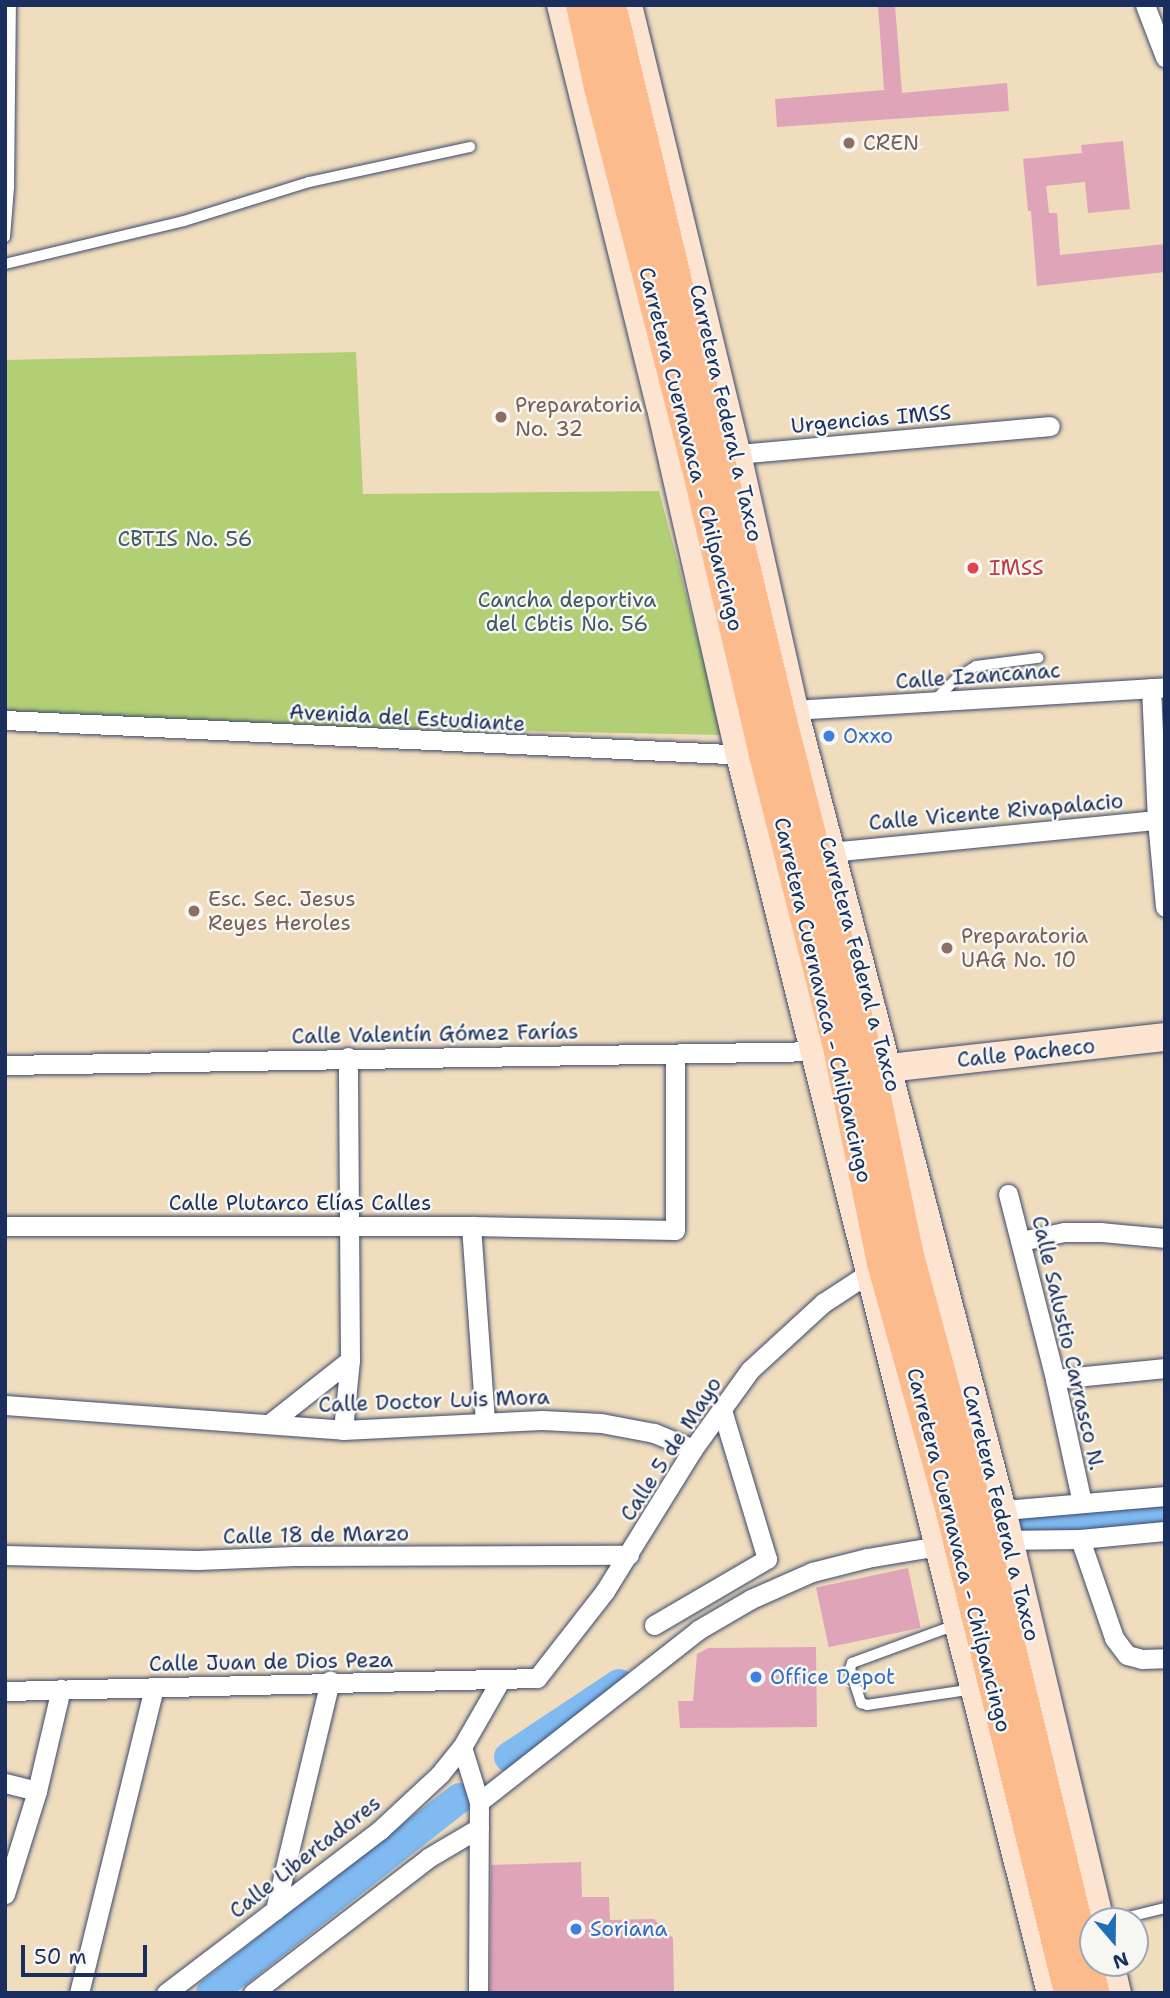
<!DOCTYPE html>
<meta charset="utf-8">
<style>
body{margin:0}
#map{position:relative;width:1170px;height:1998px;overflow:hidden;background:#f0ddbe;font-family:"Shantell Sans",sans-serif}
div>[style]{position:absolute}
.green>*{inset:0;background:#b2cf75}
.river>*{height:30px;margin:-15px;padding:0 15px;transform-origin:15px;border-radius:15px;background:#80baf1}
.building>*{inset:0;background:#e0a4b9;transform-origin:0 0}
.roads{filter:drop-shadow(0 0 2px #3b496c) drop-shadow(0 0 2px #3b496c)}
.lane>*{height:10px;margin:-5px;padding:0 5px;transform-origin:5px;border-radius:5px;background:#fff}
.street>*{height:19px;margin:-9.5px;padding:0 9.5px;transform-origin:9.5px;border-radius:9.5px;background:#fff}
.secondary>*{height:28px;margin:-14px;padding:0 14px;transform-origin:14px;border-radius:14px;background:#fde4d1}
.primary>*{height:32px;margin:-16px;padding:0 16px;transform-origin:16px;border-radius:16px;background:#fbbb8c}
.dots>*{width:19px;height:19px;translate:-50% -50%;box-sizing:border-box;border:4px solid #f6f6f2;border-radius:50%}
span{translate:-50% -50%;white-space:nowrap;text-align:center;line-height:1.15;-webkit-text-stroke:5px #f6f6f2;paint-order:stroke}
.education-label{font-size:21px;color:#785e54}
.left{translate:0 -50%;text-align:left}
.street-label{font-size:21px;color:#1b2f5e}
.park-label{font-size:21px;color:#415764}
.health-label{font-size:21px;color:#be3a42}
.shop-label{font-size:21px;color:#366cbe}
.frame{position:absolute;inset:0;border:7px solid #1b2f5e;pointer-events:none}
.north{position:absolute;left:1079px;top:1907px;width:70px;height:70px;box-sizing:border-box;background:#f6f6f2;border:2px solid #9ea6b7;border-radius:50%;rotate:160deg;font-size:19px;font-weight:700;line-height:28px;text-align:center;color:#1b2f5e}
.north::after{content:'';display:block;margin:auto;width:24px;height:32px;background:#1f6fb2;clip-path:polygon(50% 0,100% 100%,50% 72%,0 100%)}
.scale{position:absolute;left:21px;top:1945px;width:126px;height:32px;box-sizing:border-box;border:4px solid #1b2f5e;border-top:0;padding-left:9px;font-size:21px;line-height:24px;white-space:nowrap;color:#1b2f5e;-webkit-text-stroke:5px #f6f6f2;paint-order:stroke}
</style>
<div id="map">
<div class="green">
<div style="clip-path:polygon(356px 352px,363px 494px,659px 491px,723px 735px,374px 728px,5px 714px,5px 360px)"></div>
</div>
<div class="river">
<div style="left:1022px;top:1533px;width:144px;rotate:-4.8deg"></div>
<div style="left:509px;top:1757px;width:132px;rotate:-33.6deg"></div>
<div style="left:211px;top:1993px;width:316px;rotate:-38.1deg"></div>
</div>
<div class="building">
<div style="clip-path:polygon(878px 5px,895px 5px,902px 93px,1007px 83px,1009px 111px,777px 127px,775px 99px,884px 90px)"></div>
<div style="clip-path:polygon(1123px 141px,1130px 209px,1088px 213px,1085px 182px,1046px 186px,1049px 213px,1057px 213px,1060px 255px,1165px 244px,1165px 272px,1037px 286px,1031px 211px,1028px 211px,1023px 159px,1082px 153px,1081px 145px)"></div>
<div style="left:908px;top:1568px;width:61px;height:94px;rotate:78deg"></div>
<div style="clip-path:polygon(816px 1647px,817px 1727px,680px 1728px,678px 1701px,693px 1701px,697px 1654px,708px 1648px)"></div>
<div style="clip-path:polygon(581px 1862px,582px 1897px,609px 1897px,610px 1920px,654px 1919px,673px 1938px,674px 1993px,490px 1993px,491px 1865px)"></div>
</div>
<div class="roads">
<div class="lane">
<div style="left:5px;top:237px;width:50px;rotate:-85.4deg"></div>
<div style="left:9px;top:187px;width:182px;rotate:-89.4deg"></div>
<div style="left:5px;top:264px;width:184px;rotate:-13.5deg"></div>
<div style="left:184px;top:221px;width:131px;rotate:-17.3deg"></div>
<div style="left:309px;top:182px;width:165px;rotate:-12.3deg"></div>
<div style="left:936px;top:699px;width:30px;rotate:-45deg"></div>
<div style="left:957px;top:678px;width:22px;rotate:-32deg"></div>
<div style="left:976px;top:666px;width:63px;rotate:-7.4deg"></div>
<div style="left:958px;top:1624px;width:113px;rotate:159.8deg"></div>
<div style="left:852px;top:1663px;width:6px;rotate:108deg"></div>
<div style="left:850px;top:1669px;width:36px;rotate:72deg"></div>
<div style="left:861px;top:1703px;width:6px;rotate:18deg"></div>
<div style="left:867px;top:1705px;width:108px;rotate:-8.5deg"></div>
<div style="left:1112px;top:1921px;width:55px;rotate:-13.8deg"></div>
</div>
<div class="street">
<div style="left:1145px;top:5px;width:56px;rotate:69deg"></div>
<div style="left:726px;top:455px;width:325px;rotate:-5.1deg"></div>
<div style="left:1151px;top:688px;width:132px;rotate:87.4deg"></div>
<div style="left:1157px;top:820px;width:87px;rotate:84.7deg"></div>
<div style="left:794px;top:710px;width:372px;rotate:-3.5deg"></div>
<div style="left:5px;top:720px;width:747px;rotate:2.69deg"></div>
<div style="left:819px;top:853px;width:348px;rotate:-5.6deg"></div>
<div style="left:5px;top:1065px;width:821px;rotate:-0.98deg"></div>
<div style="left:1008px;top:1194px;width:191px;rotate:75.7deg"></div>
<div style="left:1055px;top:1379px;width:127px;rotate:77.7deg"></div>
<div style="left:5px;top:1226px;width:466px"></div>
<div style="left:471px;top:1226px;width:204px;rotate:1.1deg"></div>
<div style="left:675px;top:1230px;width:176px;rotate:-90deg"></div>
<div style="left:471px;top:1226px;width:196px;rotate:85.9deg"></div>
<div style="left:1021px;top:1241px;width:44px;rotate:-11.8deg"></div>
<div style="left:1064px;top:1232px;width:37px"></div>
<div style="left:1101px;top:1232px;width:64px;rotate:5.4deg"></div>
<div style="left:1055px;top:1379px;width:111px;rotate:-5.7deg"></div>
<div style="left:5px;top:1405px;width:339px;rotate:4.2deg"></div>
<div style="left:343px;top:1430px;width:199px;rotate:-2.9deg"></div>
<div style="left:542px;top:1420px;width:59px;rotate:2.9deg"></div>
<div style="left:601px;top:1423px;width:54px;rotate:10.7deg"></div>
<div style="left:654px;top:1433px;width:42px;rotate:22.3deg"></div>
<div style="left:269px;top:1424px;width:103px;rotate:-38.3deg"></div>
<div style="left:350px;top:1360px;width:303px;rotate:-90.4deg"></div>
<div style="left:343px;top:1430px;width:70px;rotate:-84.3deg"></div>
<div style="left:993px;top:1511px;width:173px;rotate:-5deg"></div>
<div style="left:1080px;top:1539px;width:105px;rotate:71deg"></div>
<div style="left:1114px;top:1638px;width:21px;rotate:53deg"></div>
<div style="left:1127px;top:1655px;width:16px;rotate:15deg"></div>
<div style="left:1142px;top:1659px;width:23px;rotate:-2deg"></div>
<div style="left:998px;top:1540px;width:82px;rotate:-0.7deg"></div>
<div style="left:1080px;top:1539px;width:85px;rotate:-5.4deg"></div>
<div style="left:5px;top:1555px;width:193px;rotate:1.5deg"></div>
<div style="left:198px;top:1560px;width:96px;rotate:-2.4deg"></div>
<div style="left:294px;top:1556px;width:335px;rotate:-0.2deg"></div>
<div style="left:654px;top:1625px;width:131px;rotate:-30.3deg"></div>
<div style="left:767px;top:1559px;width:156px;rotate:-106.8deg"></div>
<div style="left:5px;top:1691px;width:532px;rotate:-1.4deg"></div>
<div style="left:537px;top:1678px;width:110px;rotate:-52deg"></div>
<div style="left:605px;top:1591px;width:167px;rotate:-58.2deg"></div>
<div style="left:693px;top:1449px;width:97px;rotate:-54.2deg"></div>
<div style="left:750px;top:1370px;width:99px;rotate:-42.5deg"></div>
<div style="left:823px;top:1303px;width:66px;rotate:-33.2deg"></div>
<div style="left:462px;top:1747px;width:58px;rotate:72.8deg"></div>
<div style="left:479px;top:1802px;width:191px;rotate:90.3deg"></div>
<div style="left:5px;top:1783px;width:33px;rotate:14deg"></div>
<div style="left:479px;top:1802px;width:278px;rotate:-38.1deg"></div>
<div style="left:698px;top:1630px;width:61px;rotate:-30.3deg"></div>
<div style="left:751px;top:1599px;width:67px;rotate:-23.9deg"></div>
<div style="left:812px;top:1572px;width:57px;rotate:-14.3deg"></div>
<div style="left:867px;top:1558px;width:85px;rotate:-9.5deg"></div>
<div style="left:5px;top:1894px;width:108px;rotate:-72.7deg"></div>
<div style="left:37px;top:1791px;width:105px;rotate:-76.8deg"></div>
<div style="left:275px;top:1910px;width:236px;rotate:-76.5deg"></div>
<div style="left:79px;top:1993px;width:315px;rotate:-76.2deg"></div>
<div style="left:166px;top:1993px;width:269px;rotate:-37.3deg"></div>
<div style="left:380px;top:1830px;width:82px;rotate:-43deg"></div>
<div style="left:440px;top:1774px;width:35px;rotate:-51deg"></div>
<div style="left:462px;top:1747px;width:76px;rotate:-60.1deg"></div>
<div style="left:253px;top:1993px;width:221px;rotate:-37.6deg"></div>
<div style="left:428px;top:1858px;width:59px;rotate:-30.5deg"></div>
</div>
<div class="secondary">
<div style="left:561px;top:5px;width:411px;rotate:76.1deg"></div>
<div style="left:660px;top:404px;width:360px;rotate:77.2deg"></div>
<div style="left:740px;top:755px;width:1276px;rotate:75.9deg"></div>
<div style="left:628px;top:5px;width:462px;rotate:76.4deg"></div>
<div style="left:737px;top:454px;width:262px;rotate:77.4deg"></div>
<div style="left:794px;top:710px;width:827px;rotate:75.43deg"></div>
<div style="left:1002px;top:1510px;width:423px;rotate:76.6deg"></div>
<div style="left:888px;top:1068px;width:279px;rotate:-6.4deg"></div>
<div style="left:1110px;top:1963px;width:31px;rotate:77deg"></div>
</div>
<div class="primary">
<div style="left:582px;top:5px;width:84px;rotate:77.6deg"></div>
<div style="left:600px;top:87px;width:385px;rotate:75.6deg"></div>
<div style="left:696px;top:460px;width:303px;rotate:76.8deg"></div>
<div style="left:765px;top:755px;width:306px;rotate:75.8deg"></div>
<div style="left:840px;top:1052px;width:215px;rotate:78.5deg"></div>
<div style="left:883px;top:1263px;width:258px;rotate:74.5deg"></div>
<div style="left:952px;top:1512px;width:495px;rotate:76.2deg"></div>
<div style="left:610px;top:5px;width:732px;rotate:76.57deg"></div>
<div style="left:780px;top:717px;width:348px;rotate:75.7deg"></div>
<div style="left:866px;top:1054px;width:202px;rotate:78.3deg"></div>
<div style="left:907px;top:1252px;width:269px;rotate:74.9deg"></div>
<div style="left:977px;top:1512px;width:495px;rotate:76.4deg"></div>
</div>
</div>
<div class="dots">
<div style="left:849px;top:143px;background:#8d6e63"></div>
<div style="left:501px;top:417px;background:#8d6e63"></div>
<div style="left:973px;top:568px;background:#e0444e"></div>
<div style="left:829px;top:736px;background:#3f7fe0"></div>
<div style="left:194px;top:911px;background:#8d6e63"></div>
<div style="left:947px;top:948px;background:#8d6e63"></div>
<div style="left:756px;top:1677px;background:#3f7fe0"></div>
<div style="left:576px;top:1929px;background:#3f7fe0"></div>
</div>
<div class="education-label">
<span class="left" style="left:863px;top:143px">CREN</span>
<span class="left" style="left:515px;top:417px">Preparatoria<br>No. 32</span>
<span class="left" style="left:208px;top:911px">Esc. Sec. Jesus<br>Reyes Heroles</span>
<span class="left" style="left:961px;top:948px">Preparatoria<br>UAG No. 10</span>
</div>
<div class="street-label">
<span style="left:726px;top:413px;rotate:77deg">Carretera Federal a Taxco</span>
<span style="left:871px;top:419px;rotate:-5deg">Urgencias IMSS</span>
<span style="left:691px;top:449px;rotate:76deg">Carretera Cuernavaca - Chilpancingo</span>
<span style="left:978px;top:676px;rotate:-4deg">Calle Izancanac</span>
<span style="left:407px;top:718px;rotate:3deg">Avenida del Estudiante</span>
<span style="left:996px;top:812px;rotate:-5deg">Calle Vicente Rivapalacio</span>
<span style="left:860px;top:964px;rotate:75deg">Carretera Federal a Taxco</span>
<span style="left:823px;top:1000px;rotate:77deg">Carretera Cuernavaca - Chilpancingo</span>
<span style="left:435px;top:1034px;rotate:-1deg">Calle Valentín Gómez Farías</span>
<span style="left:1026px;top:1053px;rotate:-6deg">Calle Pacheco</span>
<span style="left:300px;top:1203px">Calle Plutarco Elías Calles</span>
<span style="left:1068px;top:1343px;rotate:77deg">Calle Salustio Carrasco N.</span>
<span style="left:434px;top:1401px;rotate:-2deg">Calle Doctor Luis Mora</span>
<span style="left:671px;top:1449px;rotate:-57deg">Calle 5 de Mayo</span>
<span style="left:1001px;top:1513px;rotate:76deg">Carretera Federal a Taxco</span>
<span style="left:316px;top:1535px;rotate:-1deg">Calle 18 de Marzo</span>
<span style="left:959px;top:1550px;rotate:76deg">Carretera Cuernavaca - Chilpancingo</span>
<span style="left:271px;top:1662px;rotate:-1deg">Calle Juan de Dios Peza</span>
<span style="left:305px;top:1857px;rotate:-38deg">Calle Libertadores</span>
</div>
<div class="park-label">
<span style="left:185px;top:539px">CBTIS No. 56</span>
<span style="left:567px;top:612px">Cancha deportiva<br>del Cbtis No. 56</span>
</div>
<div class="health-label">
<span class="left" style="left:989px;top:568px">IMSS</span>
</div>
<div class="shop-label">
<span class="left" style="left:843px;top:736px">Oxxo</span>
<span class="left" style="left:770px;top:1677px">Office Depot</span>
<span class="left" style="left:590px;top:1929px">Soriana</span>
</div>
<div class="frame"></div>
<div class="north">N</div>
<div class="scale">50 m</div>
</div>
